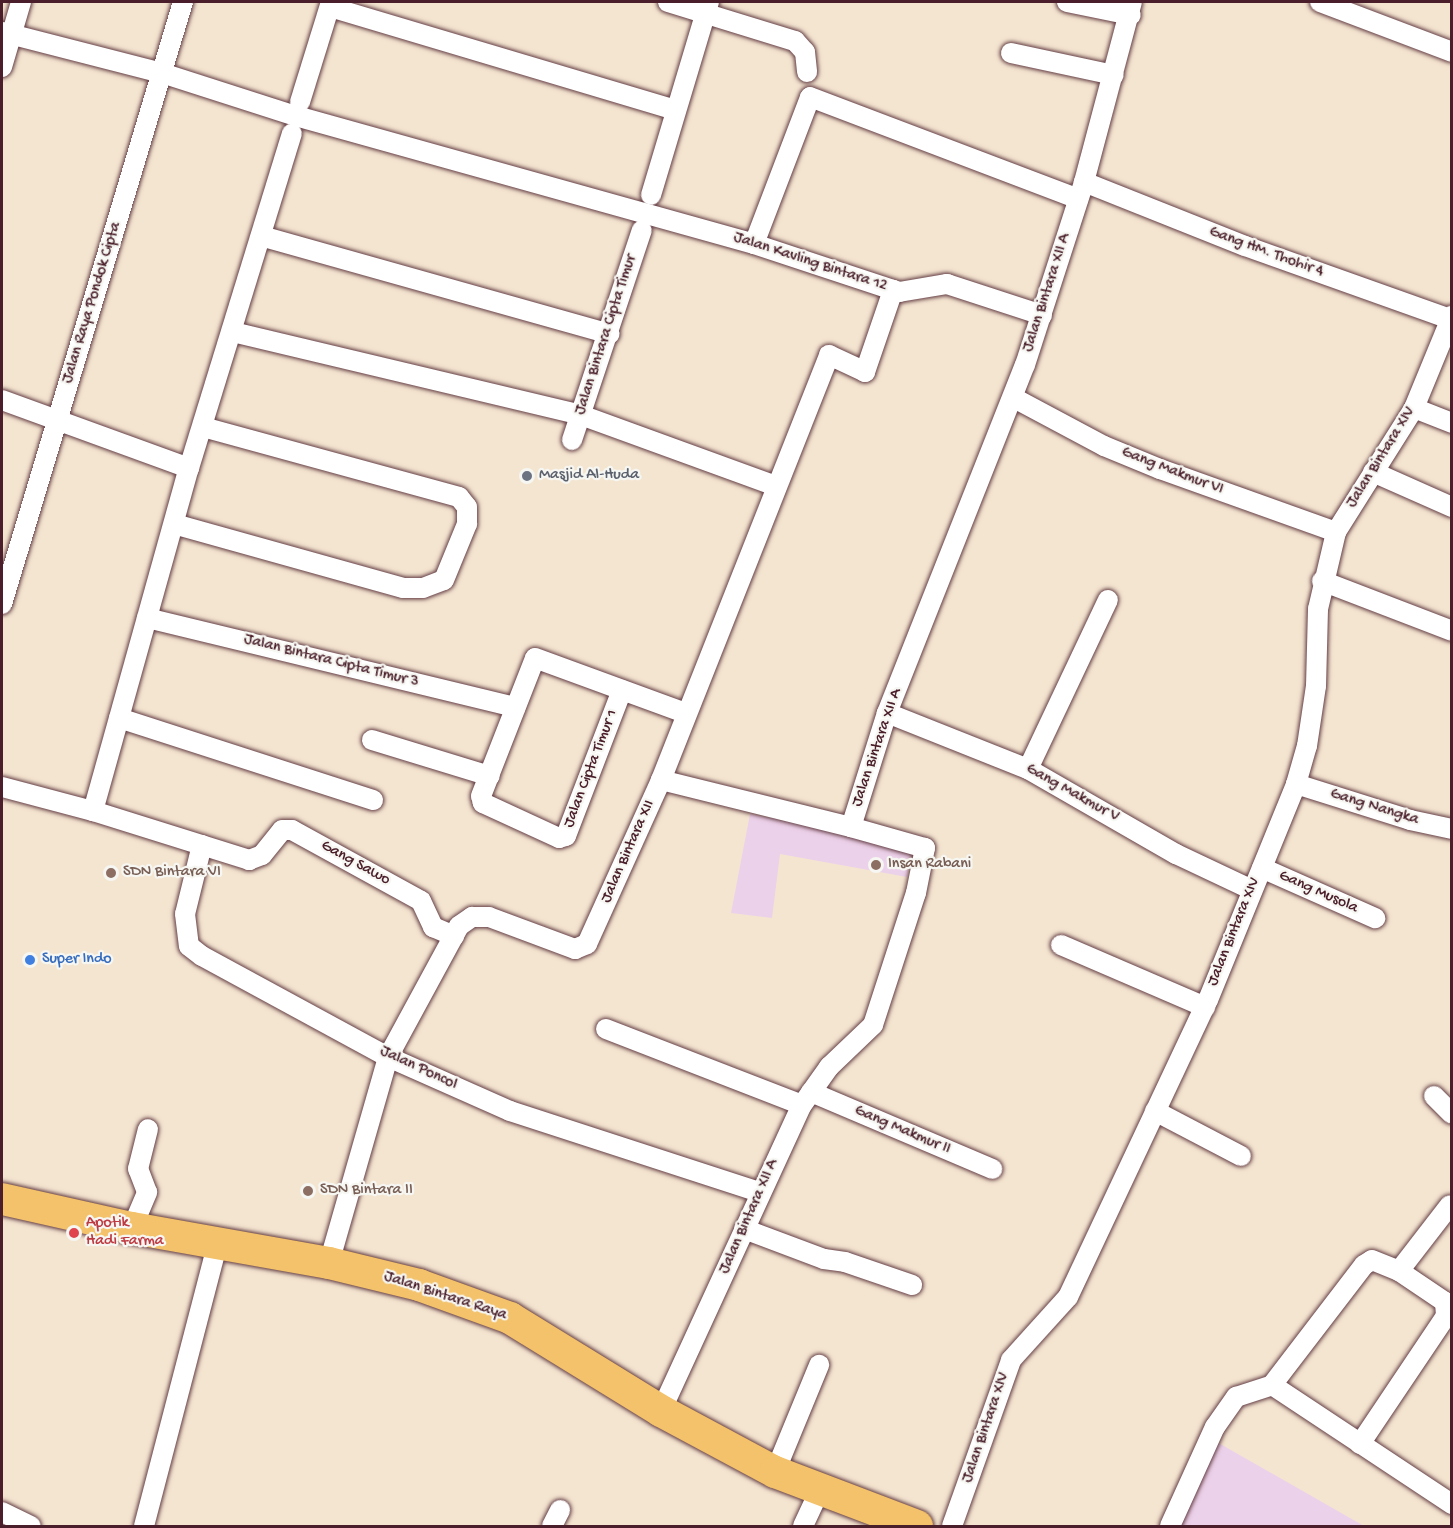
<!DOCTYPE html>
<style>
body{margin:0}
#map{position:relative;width:1453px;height:1528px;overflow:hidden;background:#f4e5d0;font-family:"Gochi Hand",sans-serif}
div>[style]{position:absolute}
.built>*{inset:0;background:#ecd1ea}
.roads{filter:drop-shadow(0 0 2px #643d44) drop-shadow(0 0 2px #643d44)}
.minor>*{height:20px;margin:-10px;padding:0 10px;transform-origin:10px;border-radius:10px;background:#fff}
.primary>*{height:32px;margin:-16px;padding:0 16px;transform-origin:16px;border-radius:16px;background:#f3c26a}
.dots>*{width:16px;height:16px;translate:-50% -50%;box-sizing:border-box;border:3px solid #f6f6f2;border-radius:50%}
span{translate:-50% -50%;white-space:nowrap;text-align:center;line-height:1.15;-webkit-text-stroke:4.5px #f6f6f2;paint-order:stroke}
.street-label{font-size:16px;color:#4a1f2b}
.worship-label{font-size:16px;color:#5b616d}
.left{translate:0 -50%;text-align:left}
.education-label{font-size:16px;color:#785e54}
.shop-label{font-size:16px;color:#366cbe}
.health-label{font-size:16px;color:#be3a42}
.frame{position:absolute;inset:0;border:3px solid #4a1f2b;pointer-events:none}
</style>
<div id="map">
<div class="built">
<div style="clip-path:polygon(750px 814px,913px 845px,907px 877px,780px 854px,772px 918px,731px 913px)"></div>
<div style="clip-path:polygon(1201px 1433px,1364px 1526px,1163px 1526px)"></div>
</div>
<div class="roads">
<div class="minor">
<div style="left:668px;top:2px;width:133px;rotate:17.1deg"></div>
<div style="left:795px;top:41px;width:15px;rotate:48deg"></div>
<div style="left:805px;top:52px;width:20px;rotate:84deg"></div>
<div style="left:1067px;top:2px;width:65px;rotate:11.5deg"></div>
<div style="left:1320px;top:2px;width:141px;rotate:20.7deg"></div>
<div style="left:330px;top:7px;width:360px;rotate:16.6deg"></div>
<div style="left:2px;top:32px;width:165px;rotate:14.4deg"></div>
<div style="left:162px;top:73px;width:141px;rotate:17.8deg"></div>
<div style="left:296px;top:116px;width:476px;rotate:15.6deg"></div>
<div style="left:754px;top:244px;width:153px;rotate:18.3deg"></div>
<div style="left:899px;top:292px;width:49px;rotate:-9.5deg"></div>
<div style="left:947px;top:284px;width:100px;rotate:18.1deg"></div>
<div style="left:1011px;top:53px;width:105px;rotate:12.1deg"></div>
<div style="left:2px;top:67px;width:68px;rotate:-73.7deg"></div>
<div style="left:300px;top:102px;width:105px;rotate:-72.8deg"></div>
<div style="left:1084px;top:182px;width:173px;rotate:21.7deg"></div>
<div style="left:1245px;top:246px;width:218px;rotate:19.6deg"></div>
<div style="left:651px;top:195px;width:202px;rotate:-73.3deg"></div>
<div style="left:261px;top:236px;width:362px;rotate:15.7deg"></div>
<div style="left:754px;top:244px;width:157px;rotate:-69.1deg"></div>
<div style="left:810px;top:97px;width:287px;rotate:20.8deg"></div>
<div style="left:233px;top:332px;width:358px;rotate:13.4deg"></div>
<div style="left:581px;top:415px;width:208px;rotate:20deg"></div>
<div style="left:1014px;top:398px;width:102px;rotate:28.1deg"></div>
<div style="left:1104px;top:446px;width:61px;rotate:22.3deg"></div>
<div style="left:1160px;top:469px;width:187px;rotate:19.7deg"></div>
<div style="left:2px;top:400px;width:199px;rotate:20deg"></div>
<div style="left:1414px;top:408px;width:41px;rotate:21.5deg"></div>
<div style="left:572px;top:440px;width:221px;rotate:-71.6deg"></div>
<div style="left:1373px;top:472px;width:86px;rotate:23.9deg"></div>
<div style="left:174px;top:524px;width:238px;rotate:15.6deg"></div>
<div style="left:403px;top:588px;width:20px"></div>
<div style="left:423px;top:588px;width:22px;rotate:-21deg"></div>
<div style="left:444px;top:580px;width:61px;rotate:-67.7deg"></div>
<div style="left:467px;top:524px;width:17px;rotate:-90deg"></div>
<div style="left:467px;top:507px;width:13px;rotate:-129deg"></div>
<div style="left:459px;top:497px;width:265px;rotate:-164.7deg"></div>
<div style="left:1322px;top:581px;width:139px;rotate:21deg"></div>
<div style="left:2px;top:604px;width:629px;rotate:-73.27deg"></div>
<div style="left:147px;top:618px;width:379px;rotate:13.6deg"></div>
<div style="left:622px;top:690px;width:156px;rotate:111deg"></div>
<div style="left:566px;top:836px;width:7px;rotate:164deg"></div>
<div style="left:559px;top:838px;width:84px;rotate:-155.3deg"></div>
<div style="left:483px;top:803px;width:7px;rotate:-106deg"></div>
<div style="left:481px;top:796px;width:148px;rotate:-68.6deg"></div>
<div style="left:535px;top:658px;width:160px;rotate:20.1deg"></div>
<div style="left:887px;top:713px;width:152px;rotate:21.7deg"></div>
<div style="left:1028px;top:769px;width:171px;rotate:29.9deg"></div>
<div style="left:1176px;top:854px;width:82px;rotate:25.3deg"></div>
<div style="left:119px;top:718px;width:267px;rotate:17.9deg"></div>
<div style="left:372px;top:740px;width:123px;rotate:17deg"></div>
<div style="left:1028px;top:769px;width:187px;rotate:-64.7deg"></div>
<div style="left:661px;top:780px;width:196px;rotate:13.9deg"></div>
<div style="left:1296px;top:784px;width:120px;rotate:17.5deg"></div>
<div style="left:1410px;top:820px;width:43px;rotate:12.1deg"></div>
<div style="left:2px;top:787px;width:94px;rotate:14.8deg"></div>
<div style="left:93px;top:811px;width:356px;rotate:-74.4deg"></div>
<div style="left:189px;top:468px;width:350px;rotate:-72.9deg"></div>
<div style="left:93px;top:811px;width:164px;rotate:17.4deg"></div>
<div style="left:249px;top:860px;width:14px;rotate:-21deg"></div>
<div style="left:262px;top:855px;width:32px;rotate:-51deg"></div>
<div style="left:282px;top:830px;width:10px"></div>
<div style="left:292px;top:830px;width:147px;rotate:28.8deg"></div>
<div style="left:421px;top:901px;width:29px;rotate:65deg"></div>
<div style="left:433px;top:927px;width:23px;rotate:23deg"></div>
<div style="left:202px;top:845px;width:71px;rotate:103.8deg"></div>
<div style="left:185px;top:914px;width:32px;rotate:83deg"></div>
<div style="left:189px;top:946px;width:16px;rotate:38deg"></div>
<div style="left:202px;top:956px;width:212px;rotate:28.5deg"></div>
<div style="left:388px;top:1057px;width:133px;rotate:23.9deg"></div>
<div style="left:510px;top:1111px;width:262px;rotate:18deg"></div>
<div style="left:1262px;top:868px;width:124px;rotate:23.9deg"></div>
<div style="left:1061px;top:945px;width:157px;rotate:23.3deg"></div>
<div style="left:606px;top:1029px;width:210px;rotate:21.2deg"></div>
<div style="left:811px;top:1092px;width:197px;rotate:23deg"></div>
<div style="left:1434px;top:1096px;width:25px;rotate:45deg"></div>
<div style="left:1155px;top:1111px;width:97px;rotate:27.6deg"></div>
<div style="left:132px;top:1228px;width:39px;rotate:-67deg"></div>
<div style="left:147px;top:1192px;width:25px;rotate:-111deg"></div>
<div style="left:138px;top:1169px;width:41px;rotate:-76deg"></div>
<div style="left:744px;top:1229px;width:85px;rotate:20.6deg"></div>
<div style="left:824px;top:1259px;width:21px;rotate:8deg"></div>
<div style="left:845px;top:1262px;width:71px;rotate:18.9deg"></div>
<div style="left:329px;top:1263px;width:214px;rotate:-74deg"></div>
<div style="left:388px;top:1057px;width:149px;rotate:-61.5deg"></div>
<div style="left:459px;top:926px;width:16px;rotate:-35deg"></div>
<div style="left:472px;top:917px;width:17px"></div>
<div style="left:489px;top:917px;width:92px;rotate:20.4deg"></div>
<div style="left:575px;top:949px;width:13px;rotate:-23deg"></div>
<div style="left:587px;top:944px;width:180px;rotate:-65.7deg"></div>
<div style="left:661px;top:780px;width:457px;rotate:-68.4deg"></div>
<div style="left:829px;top:355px;width:40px;rotate:25deg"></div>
<div style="left:865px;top:372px;width:87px;rotate:-71.1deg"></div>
<div style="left:1272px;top:1385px;width:216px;rotate:33.5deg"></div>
<div style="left:661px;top:1411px;width:337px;rotate:-65.3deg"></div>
<div style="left:802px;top:1105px;width:47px;rotate:-54.6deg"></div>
<div style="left:829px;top:1067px;width:61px;rotate:-43.7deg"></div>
<div style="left:873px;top:1025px;width:139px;rotate:-72deg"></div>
<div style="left:916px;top:893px;width:46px;rotate:-78.7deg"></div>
<div style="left:925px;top:848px;width:77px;rotate:-164.2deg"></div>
<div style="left:851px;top:827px;width:120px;rotate:-72.5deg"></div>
<div style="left:887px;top:713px;width:374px;rotate:-68.4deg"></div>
<div style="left:1025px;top:365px;width:192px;rotate:-72.1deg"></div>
<div style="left:1084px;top:182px;width:186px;rotate:-75.1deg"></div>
<div style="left:1360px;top:1444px;width:154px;rotate:-56.1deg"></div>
<div style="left:1446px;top:1316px;width:14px;rotate:-94deg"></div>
<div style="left:1445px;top:1302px;width:55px;rotate:-146deg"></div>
<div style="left:775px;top:1472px;width:116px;rotate:-67.6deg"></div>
<div style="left:2px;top:1512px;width:32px;rotate:26deg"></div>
<div style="left:144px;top:1526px;width:294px;rotate:-75.4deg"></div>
<div style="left:552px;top:1526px;width:18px;rotate:-63deg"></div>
<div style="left:803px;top:1526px;width:38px;rotate:-65deg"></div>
<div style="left:952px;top:1526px;width:176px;rotate:-70.4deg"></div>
<div style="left:1011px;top:1360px;width:85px;rotate:-47.9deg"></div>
<div style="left:1068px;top:1297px;width:328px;rotate:-64.8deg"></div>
<div style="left:1208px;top:1000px;width:233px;rotate:-67.8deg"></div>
<div style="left:1296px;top:784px;width:40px;rotate:-74deg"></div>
<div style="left:1307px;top:746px;width:61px;rotate:-81.5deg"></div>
<div style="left:1316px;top:686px;width:77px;rotate:-88.5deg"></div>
<div style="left:1318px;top:609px;width:79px;rotate:-76.8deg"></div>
<div style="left:1336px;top:532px;width:146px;rotate:-57.8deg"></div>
<div style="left:1414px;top:408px;width:100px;rotate:-67.6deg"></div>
<div style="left:1170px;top:1526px;width:109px;rotate:-65.6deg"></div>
<div style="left:1215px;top:1427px;width:37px;rotate:-55deg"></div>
<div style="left:1236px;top:1397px;width:38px;rotate:-18deg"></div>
<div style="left:1272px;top:1385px;width:151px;rotate:-52.5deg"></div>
<div style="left:1364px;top:1265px;width:9px;rotate:-32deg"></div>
<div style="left:1372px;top:1260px;width:29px;rotate:22deg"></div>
<div style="left:1399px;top:1271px;width:83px;rotate:-52.3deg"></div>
</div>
<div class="primary">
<div style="left:2px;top:1199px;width:133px;rotate:12.6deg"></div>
<div style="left:132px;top:1228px;width:200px;rotate:10.1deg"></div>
<div style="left:329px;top:1263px;width:93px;rotate:13.7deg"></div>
<div style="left:419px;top:1285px;width:97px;rotate:19.9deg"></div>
<div style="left:510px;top:1318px;width:177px;rotate:31.6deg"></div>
<div style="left:661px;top:1411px;width:129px;rotate:28.2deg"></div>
<div style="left:775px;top:1472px;width:152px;rotate:20.8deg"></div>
</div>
</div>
<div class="dots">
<div style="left:527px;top:476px;background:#6b7280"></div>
<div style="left:876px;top:865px;background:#8d6e63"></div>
<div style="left:111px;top:873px;background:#8d6e63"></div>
<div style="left:30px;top:960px;background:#3f7fe0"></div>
<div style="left:308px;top:1191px;background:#8d6e63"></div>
<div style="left:74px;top:1233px;background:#e0444e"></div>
</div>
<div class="street-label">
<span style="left:1266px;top:253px;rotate:20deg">Gang HM. Thohir 4</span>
<span style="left:810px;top:263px;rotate:18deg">Jalan Kavling Bintara 12</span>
<span style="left:1048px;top:293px;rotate:-72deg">Jalan Bintara XII A</span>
<span style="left:93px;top:303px;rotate:-73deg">Jalan Raya Pondok Cipta</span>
<span style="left:607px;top:335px;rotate:-72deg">Jalan Bintara Cipta Timur</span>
<span style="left:1382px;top:458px;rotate:-58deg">Jalan Bintara XIV</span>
<span style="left:1172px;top:472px;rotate:21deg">Gang Makmur VI</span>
<span style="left:331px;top:662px;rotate:14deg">Jalan Bintara Cipta Timur 3</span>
<span style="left:878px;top:748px;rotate:-71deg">Jalan Bintara XII A</span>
<span style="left:592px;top:769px;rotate:-69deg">Jalan Cipta Timur 1</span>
<span style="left:1072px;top:794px;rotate:29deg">Gang Makmur V</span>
<span style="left:1374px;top:808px;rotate:17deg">Gang Nangka</span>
<span style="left:629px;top:852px;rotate:-66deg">Jalan Bintara XII</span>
<span style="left:355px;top:864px;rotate:29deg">Gang Sawo</span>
<span style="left:1318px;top:893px;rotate:24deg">Gang Musola</span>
<span style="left:1235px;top:932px;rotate:-68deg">Jalan Bintara XIV</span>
<span style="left:418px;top:1069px;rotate:25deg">Jalan Poncol</span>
<span style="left:902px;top:1131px;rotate:23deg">Gang Makmur II</span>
<span style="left:750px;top:1217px;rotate:-66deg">Jalan Bintara XII A</span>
<span style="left:445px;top:1297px;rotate:18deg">Jalan Bintara Raya</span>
<span style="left:987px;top:1428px;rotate:-71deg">Jalan Bintara XIV</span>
</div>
<div class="worship-label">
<span class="left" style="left:539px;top:476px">Masjid Al-Huda</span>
</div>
<div class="education-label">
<span class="left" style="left:888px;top:865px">Insan Rabani</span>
<span class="left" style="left:123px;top:873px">SDN Bintara VI</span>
<span class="left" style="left:320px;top:1191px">SDN Bintara II</span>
</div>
<div class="shop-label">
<span class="left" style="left:42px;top:960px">Super Indo</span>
</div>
<div class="health-label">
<span class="left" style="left:86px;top:1233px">Apotik<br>Hadi Farma</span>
</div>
<div class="frame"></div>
</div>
